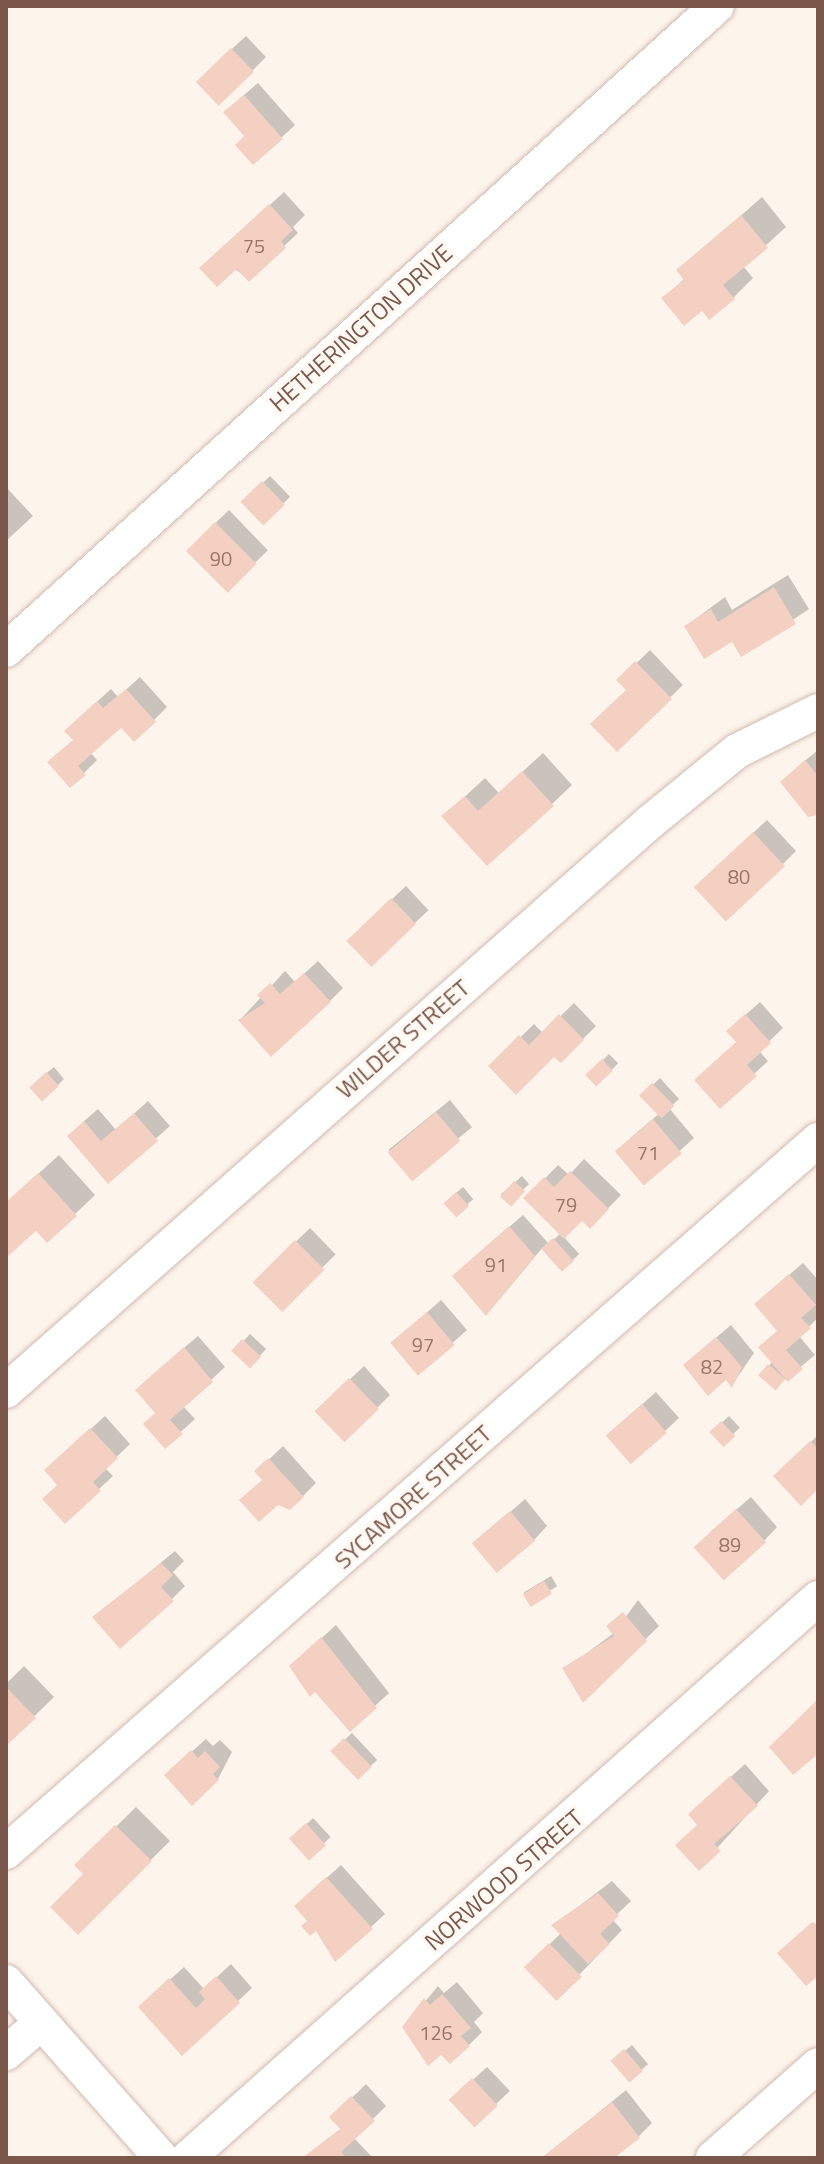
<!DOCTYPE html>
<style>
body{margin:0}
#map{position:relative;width:824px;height:2164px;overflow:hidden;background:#fdf4ec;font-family:"Titillium Web",sans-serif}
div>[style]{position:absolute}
.shadow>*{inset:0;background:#0003;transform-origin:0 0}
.building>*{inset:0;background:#f4d0c2;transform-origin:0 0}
.roads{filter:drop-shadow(0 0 2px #d1baaf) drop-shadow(0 0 2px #d1baaf)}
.minor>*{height:34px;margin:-17px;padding:0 17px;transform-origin:17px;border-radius:17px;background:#fff}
span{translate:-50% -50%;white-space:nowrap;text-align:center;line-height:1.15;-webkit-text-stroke:7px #fff9f3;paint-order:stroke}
.number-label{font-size:20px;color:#99756a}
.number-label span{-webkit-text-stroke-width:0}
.street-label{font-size:24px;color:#7b574c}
.frame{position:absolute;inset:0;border:8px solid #7b574c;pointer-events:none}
</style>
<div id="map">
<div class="shadow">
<div style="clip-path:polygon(246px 36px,266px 57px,252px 71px,211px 68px)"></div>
<div style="clip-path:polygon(258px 83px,295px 125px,281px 138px,247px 136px,239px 99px)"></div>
<div style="clip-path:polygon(284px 192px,305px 215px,293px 227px,298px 233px,249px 279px,215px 255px)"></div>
<div style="clip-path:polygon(762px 197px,786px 227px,743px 266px,753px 278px,733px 298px,702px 308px,664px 298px,685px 278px,679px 270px)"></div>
<div style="left:270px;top:476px;width:29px;height:37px;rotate:46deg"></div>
<div style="clip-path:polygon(6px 487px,33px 516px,6px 541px)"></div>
<div style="left:229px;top:510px;width:56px;height:57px;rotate:46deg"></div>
<div style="clip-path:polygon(788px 575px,809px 609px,742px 654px,733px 640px,686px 626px,725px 597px,732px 610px)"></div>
<div style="clip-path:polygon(650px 650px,683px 685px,617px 749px,628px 690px,619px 680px)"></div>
<div style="clip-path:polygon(140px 677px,167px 707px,154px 720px,121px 725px,90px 752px,97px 760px,71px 786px,80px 717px,111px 689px,118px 697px)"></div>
<div style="clip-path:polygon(818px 750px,818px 812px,796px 768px)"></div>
<div style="clip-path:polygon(543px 753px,572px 785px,552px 804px,444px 816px,485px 778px,499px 793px)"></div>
<div style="clip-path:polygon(767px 820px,796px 851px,783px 864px,709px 874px)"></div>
<div style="left:406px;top:886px;width:33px;height:79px;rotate:47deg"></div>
<div style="clip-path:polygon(318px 961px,343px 988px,330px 1001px,240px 1020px,285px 971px,295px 982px)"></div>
<div style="clip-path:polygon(760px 1002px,783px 1028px,759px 1051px,768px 1061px,720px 1106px,742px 1018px)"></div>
<div style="clip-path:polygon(574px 1003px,596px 1026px,561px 1061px,554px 1054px,491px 1066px,534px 1024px,543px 1033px)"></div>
<div style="left:609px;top:1054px;width:13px;height:29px;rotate:45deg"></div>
<div style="clip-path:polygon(54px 1067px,64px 1079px,58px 1085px,37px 1081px)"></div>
<div style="clip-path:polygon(660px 1078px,679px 1099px,669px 1108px,694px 1138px,644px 1183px,630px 1138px,660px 1113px,642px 1095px)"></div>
<div style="left:450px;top:1100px;width:35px;height:79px;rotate:51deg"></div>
<div style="clip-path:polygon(148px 1101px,170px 1126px,108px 1181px,83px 1122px,98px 1109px,116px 1130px)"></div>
<div style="clip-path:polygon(59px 1155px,95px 1195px,48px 1240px,37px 1228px,6px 1256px,6px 1203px)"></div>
<div style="clip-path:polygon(584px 1159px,621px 1195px,590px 1227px,582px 1218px,564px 1237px,579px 1254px,573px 1260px,543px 1247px,499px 1300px,468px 1263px,523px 1215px,549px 1244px,561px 1233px,526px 1198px,558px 1165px,569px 1175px)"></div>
<div style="left:522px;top:1176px;width:11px;height:28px;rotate:49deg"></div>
<div style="left:463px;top:1187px;width:16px;height:23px;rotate:50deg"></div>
<div style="left:310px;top:1228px;width:37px;height:77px;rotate:46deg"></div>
<div style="clip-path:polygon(803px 1263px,818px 1280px,818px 1318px,799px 1336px,815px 1355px,775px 1388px,761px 1375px,773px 1361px,779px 1330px,770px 1291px)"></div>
<div style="clip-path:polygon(441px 1300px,467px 1330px,419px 1373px,407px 1330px)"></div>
<div style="clip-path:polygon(731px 1325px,754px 1353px,732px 1385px,699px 1352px)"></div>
<div style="left:250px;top:1334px;width:22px;height:23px;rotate:43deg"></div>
<div style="clip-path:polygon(198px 1336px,225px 1367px,183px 1406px,195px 1419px,165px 1446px,151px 1376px)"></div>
<div style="clip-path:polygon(364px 1366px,390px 1395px,377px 1408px,330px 1398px)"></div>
<div style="clip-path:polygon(656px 1392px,679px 1418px,665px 1431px,622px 1422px)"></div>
<div style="clip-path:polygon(105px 1416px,130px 1444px,105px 1468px,113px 1476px,99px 1489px,59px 1484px,60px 1457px)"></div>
<div style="left:729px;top:1416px;width:16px;height:23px;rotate:47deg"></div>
<div style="clip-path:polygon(818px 1435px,818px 1486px,776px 1476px)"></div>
<div style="clip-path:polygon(283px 1446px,316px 1483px,303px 1496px,257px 1471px)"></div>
<div style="clip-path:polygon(751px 1497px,777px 1527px,764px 1541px,709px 1533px)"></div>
<div style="clip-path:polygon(525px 1499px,547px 1526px,534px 1540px,475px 1543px)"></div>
<div style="clip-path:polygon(175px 1551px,184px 1561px,173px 1572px,185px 1586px,172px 1599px,95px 1617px)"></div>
<div style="left:551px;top:1576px;width:12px;height:32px;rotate:59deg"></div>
<div style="clip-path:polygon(638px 1600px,659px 1626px,583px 1700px,565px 1669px,614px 1633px)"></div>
<div style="clip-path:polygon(336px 1625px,389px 1693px,375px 1706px,305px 1653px)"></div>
<div style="clip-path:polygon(24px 1666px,54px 1697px,6px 1744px,6px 1684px)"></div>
<div style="left:352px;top:1733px;width:37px;height:26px;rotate:47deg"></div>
<div style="clip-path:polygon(206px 1739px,213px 1746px,220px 1740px,232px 1752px,218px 1779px,180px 1762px)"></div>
<div style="clip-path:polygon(745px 1764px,769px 1791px,699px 1868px,704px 1801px)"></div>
<div style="clip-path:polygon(136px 1807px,170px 1841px,78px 1932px,86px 1874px,77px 1865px)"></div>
<div style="left:313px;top:1818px;width:26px;height:30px;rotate:47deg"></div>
<div style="clip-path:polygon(341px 1865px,385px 1914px,371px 1927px,309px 1921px,310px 1893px)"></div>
<div style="clip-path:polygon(612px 1881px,631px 1901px,612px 1919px,622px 1930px,557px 1998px,527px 1967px,561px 1933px,554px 1925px)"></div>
<div style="clip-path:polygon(231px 1964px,252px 1988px,182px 2053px,154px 1994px,184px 1967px,204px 1989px)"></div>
<div style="clip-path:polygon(457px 1982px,483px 2013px,474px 2022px,482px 2032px,469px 2045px,404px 2027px,438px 1986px,444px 1993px)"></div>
<div style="left:632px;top:2045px;width:25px;height:25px;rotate:50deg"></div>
<div style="clip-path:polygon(487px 2067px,510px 2091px,496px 2104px,465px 2087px)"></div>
<div style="clip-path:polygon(366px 2084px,386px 2106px,354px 2138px,373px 2158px,305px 2158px,342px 2128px,332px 2117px)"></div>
<div style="clip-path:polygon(626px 2090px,652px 2123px,639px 2136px,615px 2155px,543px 2158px)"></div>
</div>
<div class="building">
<div style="left:231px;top:48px;width:33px;height:49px;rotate:46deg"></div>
<div style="clip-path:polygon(244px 95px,283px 139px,253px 165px,235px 145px,244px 136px,223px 112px)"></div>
<div style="clip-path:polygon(269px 204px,293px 230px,281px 241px,286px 248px,249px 282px,237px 269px,217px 287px,199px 268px)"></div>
<div style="clip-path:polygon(741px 215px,768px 248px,723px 285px,735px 299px,709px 320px,702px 311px,684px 326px,661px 298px,684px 280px,676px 270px)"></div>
<div style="left:262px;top:481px;width:33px;height:30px;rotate:46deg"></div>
<div style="left:215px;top:522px;width:59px;height:41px;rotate:45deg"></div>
<div style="clip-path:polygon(774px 587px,796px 624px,741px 657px,732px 642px,704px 659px,684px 626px,711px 609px,718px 622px)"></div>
<div style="clip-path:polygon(635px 661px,672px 699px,617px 752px,590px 724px,626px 690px,616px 680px)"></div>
<div style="clip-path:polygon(126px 689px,156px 722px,134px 742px,121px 728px,78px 766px,86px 775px,70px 788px,47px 762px,73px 740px,64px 731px,97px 701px,103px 708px)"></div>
<div style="clip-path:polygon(805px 760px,818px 776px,818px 815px,808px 817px,780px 782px)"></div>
<div style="clip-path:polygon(522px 771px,554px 806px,487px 866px,441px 816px,465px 796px,478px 811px)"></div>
<div style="left:753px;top:832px;width:47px;height:81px;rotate:47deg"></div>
<div style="left:391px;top:898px;width:36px;height:62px;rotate:46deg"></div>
<div style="clip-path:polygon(304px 973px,331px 1002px,271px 1057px,238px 1020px,265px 1003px,257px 995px,270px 983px,280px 994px)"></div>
<div style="clip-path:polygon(559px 1014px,584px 1040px,561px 1063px,554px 1057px,516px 1095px,488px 1066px,519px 1035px,529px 1045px)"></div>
<div style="clip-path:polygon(745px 1014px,771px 1043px,747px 1065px,757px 1076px,720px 1109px,694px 1080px,736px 1042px,726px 1031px)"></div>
<div style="left:602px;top:1059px;width:16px;height:23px;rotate:47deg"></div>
<div style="left:46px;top:1072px;width:19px;height:23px;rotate:47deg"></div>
<div style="left:652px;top:1083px;width:32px;height:18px;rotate:46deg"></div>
<div style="left:436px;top:1112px;width:38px;height:63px;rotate:50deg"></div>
<div style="clip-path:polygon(134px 1113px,158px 1141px,108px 1184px,67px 1136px,84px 1121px,101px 1141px)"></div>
<div style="left:653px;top:1119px;width:45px;height:50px;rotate:50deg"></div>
<div style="clip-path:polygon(570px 1171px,609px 1209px,590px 1229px,582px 1221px,564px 1239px,523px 1198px,544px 1177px,554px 1187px)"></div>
<div style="clip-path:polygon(38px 1173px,77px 1216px,47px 1243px,36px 1231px,6px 1258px,6px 1202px)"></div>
<div style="left:514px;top:1181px;width:15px;height:21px;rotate:42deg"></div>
<div style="left:456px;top:1192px;width:19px;height:17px;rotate:47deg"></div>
<div style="clip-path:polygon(509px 1226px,535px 1256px,486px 1316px,452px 1276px)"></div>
<div style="left:553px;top:1238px;width:31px;height:16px;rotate:48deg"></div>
<div style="left:295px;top:1240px;width:42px;height:60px;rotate:45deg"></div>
<div style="clip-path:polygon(789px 1274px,816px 1305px,801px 1318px,811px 1328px,786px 1350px,803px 1369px,788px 1382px,758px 1347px,777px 1331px,754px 1304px)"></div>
<div style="left:427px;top:1312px;width:43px;height:48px;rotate:50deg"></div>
<div style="clip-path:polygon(716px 1337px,742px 1367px,732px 1388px,726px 1380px,708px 1396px,683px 1365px)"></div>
<div style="left:242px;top:1339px;width:26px;height:16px;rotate:43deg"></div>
<div style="clip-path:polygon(184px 1347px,213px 1382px,170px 1420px,183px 1434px,165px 1449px,143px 1424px,155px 1413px,135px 1390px)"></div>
<div style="left:768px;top:1364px;width:23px;height:15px;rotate:41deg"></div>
<div style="left:349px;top:1378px;width:43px;height:48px;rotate:46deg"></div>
<div style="left:642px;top:1404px;width:38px;height:48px;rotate:49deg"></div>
<div style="left:721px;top:1421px;width:21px;height:16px;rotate:47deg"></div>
<div style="clip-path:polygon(90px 1428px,118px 1458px,93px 1482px,101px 1491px,65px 1524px,42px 1499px,57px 1485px,44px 1470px)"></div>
<div style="clip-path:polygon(810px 1441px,818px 1449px,818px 1489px,801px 1506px,773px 1476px)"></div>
<div style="clip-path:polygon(268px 1458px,304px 1497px,290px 1510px,278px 1505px,259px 1522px,239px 1500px,262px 1480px,254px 1471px)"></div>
<div style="left:736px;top:1509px;width:45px;height:57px;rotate:48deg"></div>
<div style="left:510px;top:1511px;width:39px;height:50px;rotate:50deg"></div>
<div style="clip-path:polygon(161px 1563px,173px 1575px,161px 1587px,174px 1601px,120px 1649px,92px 1617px)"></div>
<div style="left:544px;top:1581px;width:15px;height:25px;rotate:58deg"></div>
<div style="clip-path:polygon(623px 1612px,647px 1641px,583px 1703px,562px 1668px,614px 1636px,606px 1626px)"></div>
<div style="clip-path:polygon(321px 1637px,377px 1708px,350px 1732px,315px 1692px,310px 1697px,289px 1666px)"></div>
<div style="clip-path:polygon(6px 1687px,36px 1718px,6px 1746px)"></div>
<div style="clip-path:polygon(818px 1699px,818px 1754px,793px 1775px,769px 1747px)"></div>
<div style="left:344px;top:1738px;width:40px;height:19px;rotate:46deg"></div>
<div style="clip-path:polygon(191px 1750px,198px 1758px,205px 1751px,220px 1767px,213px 1774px,219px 1780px,192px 1806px,164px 1775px)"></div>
<div style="clip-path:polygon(730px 1776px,758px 1806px,714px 1844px,721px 1851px,699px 1871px,675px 1845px,697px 1825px,688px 1814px)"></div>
<div style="left:306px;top:1823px;width:30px;height:23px;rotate:48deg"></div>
<div style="clip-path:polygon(115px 1825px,152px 1861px,78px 1935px,50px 1907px,83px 1874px,74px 1865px)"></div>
<div style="clip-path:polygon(326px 1877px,373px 1929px,335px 1962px,316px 1931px,310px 1936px,301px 1926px,307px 1921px,294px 1906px)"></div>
<div style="clip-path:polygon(598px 1893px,619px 1916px,600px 1934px,610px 1944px,588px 1964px,551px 1925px)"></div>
<div style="clip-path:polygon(812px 1922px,818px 1925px,818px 1976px,806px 1986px,777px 1953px)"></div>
<div style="left:549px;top:1943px;width:47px;height:35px;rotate:46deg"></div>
<div style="clip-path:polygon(216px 1976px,240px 2003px,182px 2056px,138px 2007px,169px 1978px,196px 2008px,205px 1999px,199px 1992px)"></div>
<div style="clip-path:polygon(442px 1994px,471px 2028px,461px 2036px,470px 2046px,450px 2064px,441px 2055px,428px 2066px,402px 2027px,424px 1998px,430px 2005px)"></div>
<div style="left:624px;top:2049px;width:29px;height:18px;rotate:49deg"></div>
<div style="left:472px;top:2078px;width:38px;height:32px;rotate:47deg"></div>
<div style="clip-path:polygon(351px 2096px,375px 2121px,341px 2152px,347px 2158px,302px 2158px,340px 2129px,329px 2117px)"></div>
<div style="clip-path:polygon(612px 2102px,640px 2138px,614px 2158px,541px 2158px)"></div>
</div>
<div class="roads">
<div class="minor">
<div style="left:6px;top:650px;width:959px;rotate:-42.17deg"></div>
<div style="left:6px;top:1391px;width:859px;rotate:-41.46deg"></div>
<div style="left:650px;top:822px;width:112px;rotate:-39.2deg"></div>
<div style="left:737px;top:751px;width:90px;rotate:-26.3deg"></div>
<div style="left:6px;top:1852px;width:1080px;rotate:-41.25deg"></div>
<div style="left:6px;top:1982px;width:235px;rotate:48.6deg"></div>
<div style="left:6px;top:2053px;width:46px;rotate:-40.6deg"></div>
<div style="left:188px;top:2158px;width:843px;rotate:-41.63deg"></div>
<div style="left:713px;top:2158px;width:140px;rotate:-41.5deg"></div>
</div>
</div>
<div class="number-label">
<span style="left:254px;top:245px">75</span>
<span style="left:221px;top:558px">90</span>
<span style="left:739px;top:876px">80</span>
<span style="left:648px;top:1152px">71</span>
<span style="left:566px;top:1204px">79</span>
<span style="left:496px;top:1264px">91</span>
<span style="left:423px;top:1344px">97</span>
<span style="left:712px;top:1366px">82</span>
<span style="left:730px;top:1544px">89</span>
<span style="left:436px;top:2032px">126</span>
</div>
<div class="street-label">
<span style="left:361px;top:328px;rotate:-42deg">HETHERINGTON DRIVE</span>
<span style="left:403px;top:1039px;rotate:-41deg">WILDER STREET</span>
<span style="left:413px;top:1497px;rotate:-42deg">SYCAMORE STREET</span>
<span style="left:504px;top:1880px;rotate:-41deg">NORWOOD STREET</span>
</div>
<div class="frame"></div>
</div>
